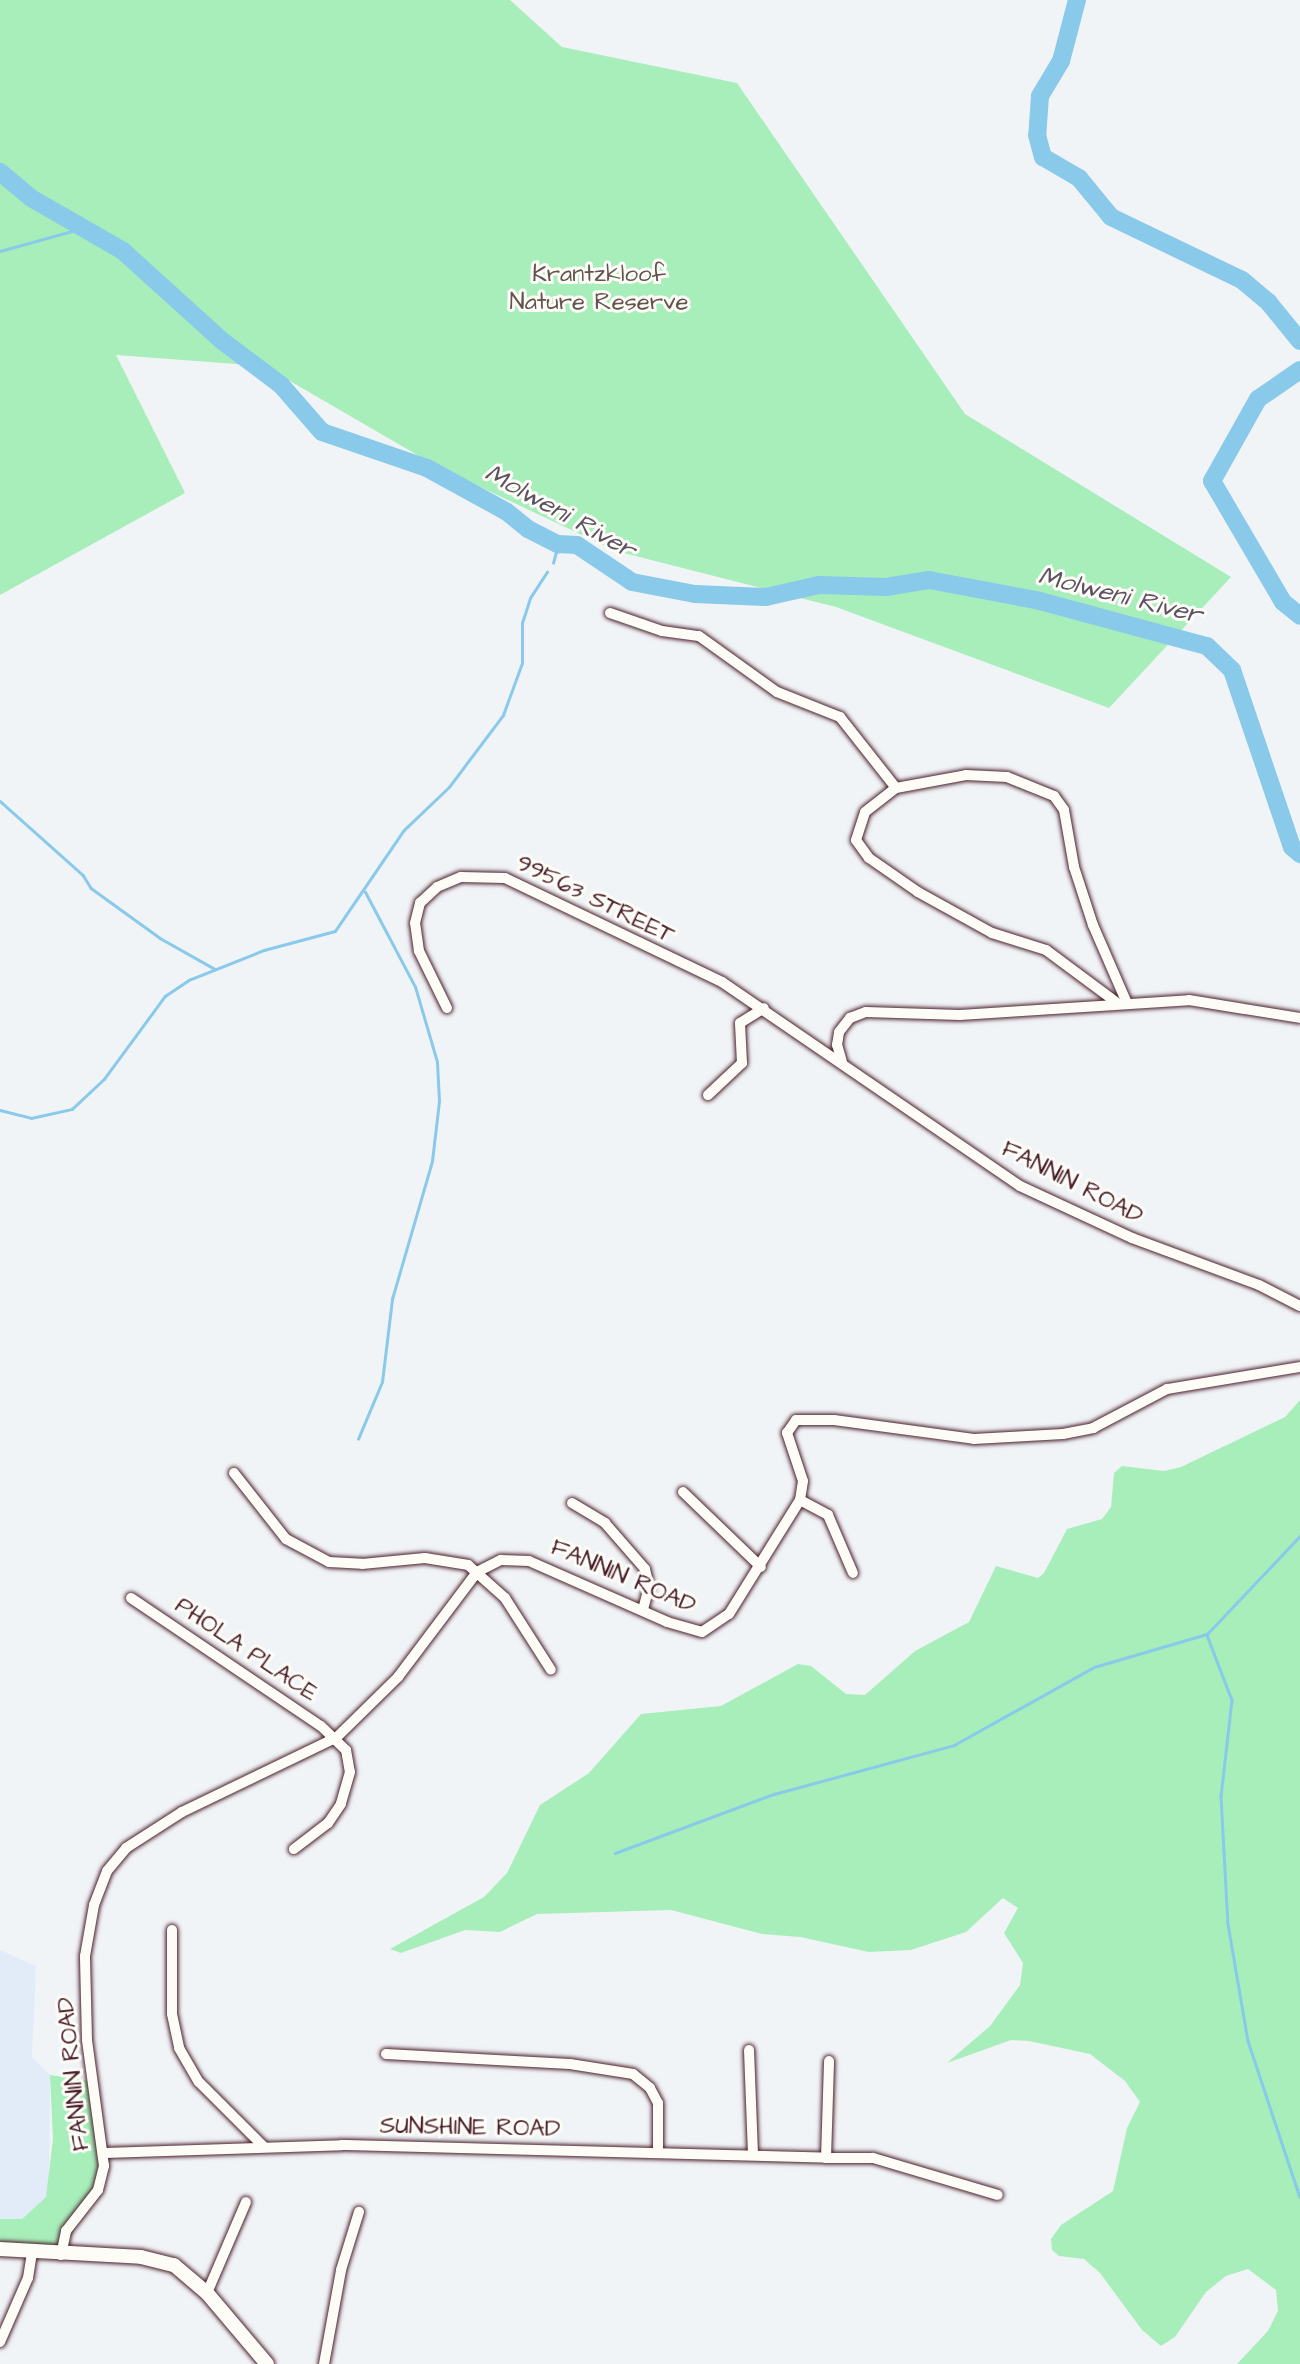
<!DOCTYPE html>
<style>
body{margin:0}
#map{position:relative;width:1300px;height:2364px;overflow:hidden;background:#f1f4f7;font-family:"Architects Daughter",sans-serif}
div>[style]{position:absolute}
.built>*{inset:0;background:#e2ebf8}
.green>*{inset:0;background:#a8eebb}
.stream>*{height:2.5px;margin:-1.25px;padding:0 1.25px;transform-origin:1.25px;border-radius:1.25px;background:#89c9ea}
.river>*{height:18px;margin:-9px;padding:0 9px;transform-origin:9px;border-radius:9px;background:#89c9ea}
.roads{filter:drop-shadow(0 0 2px #4a1f2b) drop-shadow(0 0 2px #4a1f2b)}
.minor>*{height:10px;margin:-5px;padding:0 5px;transform-origin:5px;border-radius:5px;background:#fdfcf7}
.tertiary>*{height:14px;margin:-7px;padding:0 7px;transform-origin:7px;border-radius:7px;background:#fdfcf7}
span{translate:-50% -50%;white-space:nowrap;text-align:center;line-height:1.15;-webkit-text-stroke:6px #fdfcf7;paint-order:stroke}
.park-label{font-size:24px;color:#62534f}
.street-label{font-size:24px;color:#4a1f2b}
.water-label{font-size:26px;color:#5d5264;font-style:italic}
</style>
<div id="map">
<div class="built">
<div style="clip-path:polygon(0 1950px,36px 1966px,32px 2057px,50px 2075px,49px 2184px,46px 2197px,22px 2219px,0 2219px)"></div>
</div>
<div class="green">
<div style="clip-path:polygon(0 0,510px 0,562px 47px,737px 83px,965px 414px,1231px 577px,1109px 708px,836px 607px,616px 551px,438px 467px,264px 366px,116px 355px,185px 493px,0 595px)"></div>
<div style="clip-path:polygon(1300px 1400px,1300px 2364px,1237px 2364px,1268px 2331px,1278px 2311px,1276px 2290px,1248px 2269px,1226px 2276px,1206px 2292px,1175px 2337px,1161px 2346px,1142px 2330px,1100px 2273px,1084px 2259px,1059px 2256px,1052px 2250px,1051px 2239px,1061px 2225px,1113px 2191px,1127px 2128px,1140px 2102px,1125px 2081px,1090px 2054px,1029px 2041px,1011px 2040px,947px 2063px,990px 2026px,1020px 1985px,1023px 1963px,1004px 1933px,1018px 1908px,1003px 1898px,966px 1932px,911px 1950px,869px 1952px,800px 1937px,762px 1934px,671px 1910px,537px 1914px,500px 1932px,465px 1930px,401px 1953px,390px 1949px,484px 1897px,507px 1873px,540px 1805px,589px 1773px,641px 1714px,721px 1706px,798px 1664px,811px 1666px,846px 1694px,865px 1695px,915px 1651px,969px 1622px,996px 1566px,1038px 1578px,1044px 1573px,1067px 1529px,1102px 1519px,1111px 1507px,1114px 1473px,1122px 1466px,1164px 1471px,1181px 1467px,1285px 1417px)"></div>
<div style="clip-path:polygon(50px 2075px,91px 2081px,102px 2179px,61px 2255px,0 2249px,0 2219px,22px 2219px,46px 2197px,53px 2139px)"></div>
</div>
<div class="stream">
<div style="left:0;top:251px;width:86px;rotate:-15.5deg"></div>
<div style="left:553px;top:563px;width:20px;rotate:-75deg"></div>
<div style="left:0;top:801px;width:111px;rotate:41.7deg"></div>
<div style="left:83px;top:875px;width:15px;rotate:58deg"></div>
<div style="left:91px;top:888px;width:85px;rotate:35.9deg"></div>
<div style="left:160px;top:938px;width:63px;rotate:29.4deg"></div>
<div style="left:0;top:1110px;width:32px;rotate:14deg"></div>
<div style="left:31px;top:1118px;width:42px;rotate:-12.4deg"></div>
<div style="left:72px;top:1109px;width:44px;rotate:-43.2deg"></div>
<div style="left:104px;top:1079px;width:103px;rotate:-53.7deg"></div>
<div style="left:165px;top:996px;width:29px;rotate:-34deg"></div>
<div style="left:189px;top:980px;width:81px;rotate:-21.8deg"></div>
<div style="left:264px;top:950px;width:73px;rotate:-15deg"></div>
<div style="left:335px;top:931px;width:122px;rotate:-55.7deg"></div>
<div style="left:404px;top:830px;width:62px;rotate:-43.7deg"></div>
<div style="left:449px;top:787px;width:90px;rotate:-53.1deg"></div>
<div style="left:503px;top:715px;width:55px;rotate:-69.9deg"></div>
<div style="left:522px;top:663px;width:40px;rotate:-90deg"></div>
<div style="left:522px;top:623px;width:26px;rotate:-72deg"></div>
<div style="left:530px;top:598px;width:31px;rotate:-57deg"></div>
<div style="left:358px;top:1439px;width:62px;rotate:-67.2deg"></div>
<div style="left:382px;top:1382px;width:84px;rotate:-83.1deg"></div>
<div style="left:392px;top:1299px;width:144px;rotate:-73.8deg"></div>
<div style="left:432px;top:1161px;width:60px;rotate:-83.3deg"></div>
<div style="left:439px;top:1101px;width:39px;rotate:-93deg"></div>
<div style="left:437px;top:1062px;width:78px;rotate:-106.3deg"></div>
<div style="left:415px;top:987px;width:107px;rotate:-117.8deg"></div>
<div style="left:1207px;top:1635px;width:70px;rotate:69deg"></div>
<div style="left:1232px;top:1700px;width:97px;rotate:96.5deg"></div>
<div style="left:1221px;top:1796px;width:128px;rotate:86.9deg"></div>
<div style="left:1228px;top:1924px;width:119px;rotate:80.3deg"></div>
<div style="left:1248px;top:2041px;width:164px;rotate:71.6deg"></div>
<div style="left:615px;top:1853px;width:170px;rotate:-20.4deg"></div>
<div style="left:774px;top:1794px;width:187px;rotate:-15.2deg"></div>
<div style="left:954px;top:1745px;width:160px;rotate:-29.1deg"></div>
<div style="left:1094px;top:1667px;width:118px;rotate:-16.3deg"></div>
<div style="left:1207px;top:1634px;width:135px;rotate:-46.5deg"></div>
</div>
<div class="river">
<div style="left:1077px;top:0;width:63px;rotate:104.7deg"></div>
<div style="left:1061px;top:61px;width:41px;rotate:121deg"></div>
<div style="left:1040px;top:96px;width:39px;rotate:94deg"></div>
<div style="left:1037px;top:135px;width:23px;rotate:75deg"></div>
<div style="left:1043px;top:157px;width:42px;rotate:30.3deg"></div>
<div style="left:1079px;top:178px;width:50px;rotate:50.6deg"></div>
<div style="left:1111px;top:217px;width:145px;rotate:25.7deg"></div>
<div style="left:1242px;top:280px;width:35px;rotate:40deg"></div>
<div style="left:1269px;top:303px;width:49px;rotate:50.8deg"></div>
<div style="left:0;top:172px;width:40px;rotate:40deg"></div>
<div style="left:31px;top:198px;width:106px;rotate:29.9deg"></div>
<div style="left:123px;top:251px;width:132px;rotate:42.2deg"></div>
<div style="left:221px;top:340px;width:75px;rotate:36.9deg"></div>
<div style="left:281px;top:385px;width:62px;rotate:48.9deg"></div>
<div style="left:322px;top:432px;width:111px;rotate:18.9deg"></div>
<div style="left:427px;top:468px;width:91px;rotate:28.8deg"></div>
<div style="left:507px;top:512px;width:27px;rotate:39deg"></div>
<div style="left:528px;top:529px;width:34px;rotate:27deg"></div>
<div style="left:558px;top:544px;width:19px;rotate:3deg"></div>
<div style="left:577px;top:545px;width:66px;rotate:33.9deg"></div>
<div style="left:632px;top:582px;width:64px;rotate:10.8deg"></div>
<div style="left:695px;top:594px;width:71px;rotate:2.4deg"></div>
<div style="left:766px;top:597px;width:54px;rotate:-12.8deg"></div>
<div style="left:819px;top:585px;width:67px;rotate:1.7deg"></div>
<div style="left:886px;top:587px;width:44px;rotate:-9.2deg"></div>
<div style="left:929px;top:580px;width:109px;rotate:10.6deg"></div>
<div style="left:1036px;top:600px;width:177px;rotate:15.1deg"></div>
<div style="left:1207px;top:646px;width:35px;rotate:44deg"></div>
<div style="left:1232px;top:670px;width:187px;rotate:71.3deg"></div>
<div style="left:1292px;top:847px;width:11px;rotate:41deg"></div>
<div style="left:1300px;top:370px;width:51px;rotate:145.4deg"></div>
<div style="left:1258px;top:399px;width:94px;rotate:119.3deg"></div>
<div style="left:1212px;top:481px;width:140px;rotate:59.6deg"></div>
<div style="left:1283px;top:602px;width:22px;rotate:39deg"></div>
</div>
<div class="roads">
<div class="minor">
<div style="left:610px;top:613px;width:55px;rotate:19.1deg"></div>
<div style="left:662px;top:631px;width:37px;rotate:8deg"></div>
<div style="left:699px;top:636px;width:96px;rotate:35.7deg"></div>
<div style="left:777px;top:692px;width:68px;rotate:21.6deg"></div>
<div style="left:840px;top:717px;width:90px;rotate:51.7deg"></div>
<div style="left:1116px;top:1002px;width:87px;rotate:-143.4deg"></div>
<div style="left:1046px;top:950px;width:57px;rotate:-162.5deg"></div>
<div style="left:992px;top:933px;width:85px;rotate:-151deg"></div>
<div style="left:918px;top:892px;width:60px;rotate:-145.2deg"></div>
<div style="left:869px;top:858px;width:22px;rotate:-126deg"></div>
<div style="left:856px;top:840px;width:29px;rotate:-72deg"></div>
<div style="left:865px;top:812px;width:39px;rotate:-38deg"></div>
<div style="left:896px;top:788px;width:71px;rotate:-10.5deg"></div>
<div style="left:966px;top:775px;width:41px;rotate:2.8deg"></div>
<div style="left:1007px;top:777px;width:51px;rotate:22deg"></div>
<div style="left:1054px;top:796px;width:17px;rotate:54deg"></div>
<div style="left:1064px;top:810px;width:58px;rotate:80deg"></div>
<div style="left:1074px;top:867px;width:61px;rotate:71.9deg"></div>
<div style="left:1093px;top:925px;width:83px;rotate:66.5deg"></div>
<div style="left:447px;top:1008px;width:64px;rotate:-116.2deg"></div>
<div style="left:419px;top:951px;width:28px;rotate:-98deg"></div>
<div style="left:415px;top:923px;width:21px;rotate:-76deg"></div>
<div style="left:420px;top:903px;width:23px;rotate:-43deg"></div>
<div style="left:437px;top:887px;width:26px;rotate:-23deg"></div>
<div style="left:461px;top:877px;width:44px;rotate:1.3deg"></div>
<div style="left:505px;top:878px;width:241px;rotate:25.6deg"></div>
<div style="left:722px;top:982px;width:361px;rotate:34.4deg"></div>
<div style="left:1020px;top:1186px;width:123px;rotate:24.9deg"></div>
<div style="left:1132px;top:1238px;width:135px;rotate:20.3deg"></div>
<div style="left:1259px;top:1285px;width:46px;rotate:27.1deg"></div>
<div style="left:842px;top:1062px;width:18px;rotate:-106deg"></div>
<div style="left:837px;top:1045px;width:13px;rotate:-81deg"></div>
<div style="left:839px;top:1032px;width:18px;rotate:-52deg"></div>
<div style="left:850px;top:1018px;width:17px;rotate:-21deg"></div>
<div style="left:866px;top:1012px;width:94px;rotate:1.8deg"></div>
<div style="left:960px;top:1015px;width:229px;rotate:-3.7deg"></div>
<div style="left:1189px;top:1000px;width:112px;rotate:9.2deg"></div>
<div style="left:708px;top:1095px;width:47px;rotate:-43.3deg"></div>
<div style="left:742px;top:1063px;width:40px;rotate:-92.9deg"></div>
<div style="left:740px;top:1023px;width:28px;rotate:-32deg"></div>
<div style="left:234px;top:1473px;width:84px;rotate:51.8deg"></div>
<div style="left:286px;top:1539px;width:49px;rotate:28.1deg"></div>
<div style="left:329px;top:1562px;width:33px;rotate:3deg"></div>
<div style="left:362px;top:1564px;width:63px;rotate:-5.4deg"></div>
<div style="left:425px;top:1558px;width:44px;rotate:9.2deg"></div>
<div style="left:468px;top:1565px;width:50px;rotate:41.7deg"></div>
<div style="left:505px;top:1598px;width:85px;rotate:57.4deg"></div>
<div style="left:683px;top:1492px;width:108px;rotate:43.9deg"></div>
<div style="left:800px;top:1500px;width:32px;rotate:28deg"></div>
<div style="left:828px;top:1515px;width:63px;rotate:66.7deg"></div>
<div style="left:572px;top:1503px;width:39px;rotate:31deg"></div>
<div style="left:605px;top:1523px;width:61px;rotate:49deg"></div>
<div style="left:645px;top:1569px;width:18px;rotate:77deg"></div>
<div style="left:649px;top:1587px;width:24px;rotate:105deg"></div>
<div style="left:131px;top:1598px;width:229px;rotate:34deg"></div>
<div style="left:321px;top:1726px;width:35px;rotate:44deg"></div>
<div style="left:346px;top:1750px;width:22px;rotate:80deg"></div>
<div style="left:350px;top:1772px;width:33px;rotate:106deg"></div>
<div style="left:341px;top:1804px;width:23px;rotate:124deg"></div>
<div style="left:328px;top:1823px;width:43px;rotate:142.6deg"></div>
<div style="left:172px;top:1930px;width:84px;rotate:90deg"></div>
<div style="left:172px;top:2014px;width:35px;rotate:78deg"></div>
<div style="left:179px;top:2048px;width:39px;rotate:60deg"></div>
<div style="left:199px;top:2082px;width:92px;rotate:45deg"></div>
<div style="left:749px;top:2050px;width:105px;rotate:87.8deg"></div>
<div style="left:386px;top:2054px;width:184px;rotate:3.1deg"></div>
<div style="left:570px;top:2064px;width:64px;rotate:9deg"></div>
<div style="left:633px;top:2074px;width:22px;rotate:39deg"></div>
<div style="left:650px;top:2088px;width:17px;rotate:62deg"></div>
<div style="left:658px;top:2103px;width:50px;rotate:90deg"></div>
<div style="left:105px;top:2153px;width:237px;rotate:-1.9deg"></div>
<div style="left:342px;top:2145px;width:484px;rotate:1.5deg"></div>
<div style="left:826px;top:2158px;width:97px;rotate:-88.2deg"></div>
<div style="left:826px;top:2158px;width:47px"></div>
<div style="left:873px;top:2158px;width:130px;rotate:16.5deg"></div>
<div style="left:61px;top:2255px;width:25px;rotate:-78deg"></div>
<div style="left:66px;top:2231px;width:52px;rotate:-52deg"></div>
<div style="left:98px;top:2190px;width:25px;rotate:-76deg"></div>
<div style="left:104px;top:2166px;width:127px;rotate:-97.7deg"></div>
<div style="left:87px;top:2040px;width:84px;rotate:-91.4deg"></div>
<div style="left:85px;top:1956px;width:52px;rotate:-80deg"></div>
<div style="left:94px;top:1905px;width:36px;rotate:-69deg"></div>
<div style="left:107px;top:1871px;width:30px;rotate:-50deg"></div>
<div style="left:126px;top:1848px;width:67px;rotate:-32.7deg"></div>
<div style="left:182px;top:1812px;width:172px;rotate:-25.8deg"></div>
<div style="left:337px;top:1737px;width:86px;rotate:-44.5deg"></div>
<div style="left:398px;top:1677px;width:131px;rotate:-53deg"></div>
<div style="left:477px;top:1572px;width:27px;rotate:-27deg"></div>
<div style="left:501px;top:1560px;width:28px;rotate:2deg"></div>
<div style="left:529px;top:1561px;width:151px;rotate:23.8deg"></div>
<div style="left:667px;top:1622px;width:36px;rotate:16deg"></div>
<div style="left:702px;top:1632px;width:32px;rotate:-34deg"></div>
<div style="left:729px;top:1614px;width:134px;rotate:-58.1deg"></div>
<div style="left:800px;top:1500px;width:19px;rotate:-81deg"></div>
<div style="left:803px;top:1481px;width:51px;rotate:-108.4deg"></div>
<div style="left:787px;top:1433px;width:16px;rotate:-55deg"></div>
<div style="left:796px;top:1420px;width:38px"></div>
<div style="left:834px;top:1420px;width:141px;rotate:7.7deg"></div>
<div style="left:974px;top:1439px;width:89px;rotate:-3.2deg"></div>
<div style="left:1063px;top:1434px;width:31px;rotate:-11deg"></div>
<div style="left:1093px;top:1428px;width:84px;rotate:-27.8deg"></div>
<div style="left:1167px;top:1389px;width:135px;rotate:-9.4deg"></div>
<div style="left:207px;top:2293px;width:99px;rotate:-66.8deg"></div>
<div style="left:0;top:2342px;width:70px;rotate:-66.4deg"></div>
<div style="left:28px;top:2278px;width:25px;rotate:-81deg"></div>
<div style="left:324px;top:2364px;width:96px;rotate:-79.7deg"></div>
<div style="left:341px;top:2270px;width:61px;rotate:-72.8deg"></div>
</div>
<div class="tertiary">
<div style="left:0;top:2249px;width:141px;rotate:3.2deg"></div>
<div style="left:141px;top:2257px;width:34px;rotate:14deg"></div>
<div style="left:174px;top:2265px;width:43px;rotate:40.3deg"></div>
<div style="left:207px;top:2293px;width:93px;rotate:49.8deg"></div>
</div>
</div>
<div class="park-label">
<span style="left:599px;top:289px">Krantzkloof<br>Nature Reserve</span>
</div>
<div class="street-label">
<span style="left:595px;top:900px;rotate:26deg">99563 STREET</span>
<span style="left:1072px;top:1183px;rotate:27deg">FANNIN ROAD</span>
<span style="left:623px;top:1577px;rotate:23deg">FANNIN ROAD</span>
<span style="left:246px;top:1650px;rotate:34deg">PHOLA PLACE</span>
<span style="left:74px;top:2074px;rotate:-96deg">FANNIN ROAD</span>
<span style="left:470px;top:2128px;rotate:1deg">SUNSHINE ROAD</span>
</div>
<div class="water-label">
<span style="left:560px;top:512px;rotate:29deg">Molweni River</span>
<span style="left:1120px;top:596px;rotate:14deg">Molweni River</span>
</div>
</div>
